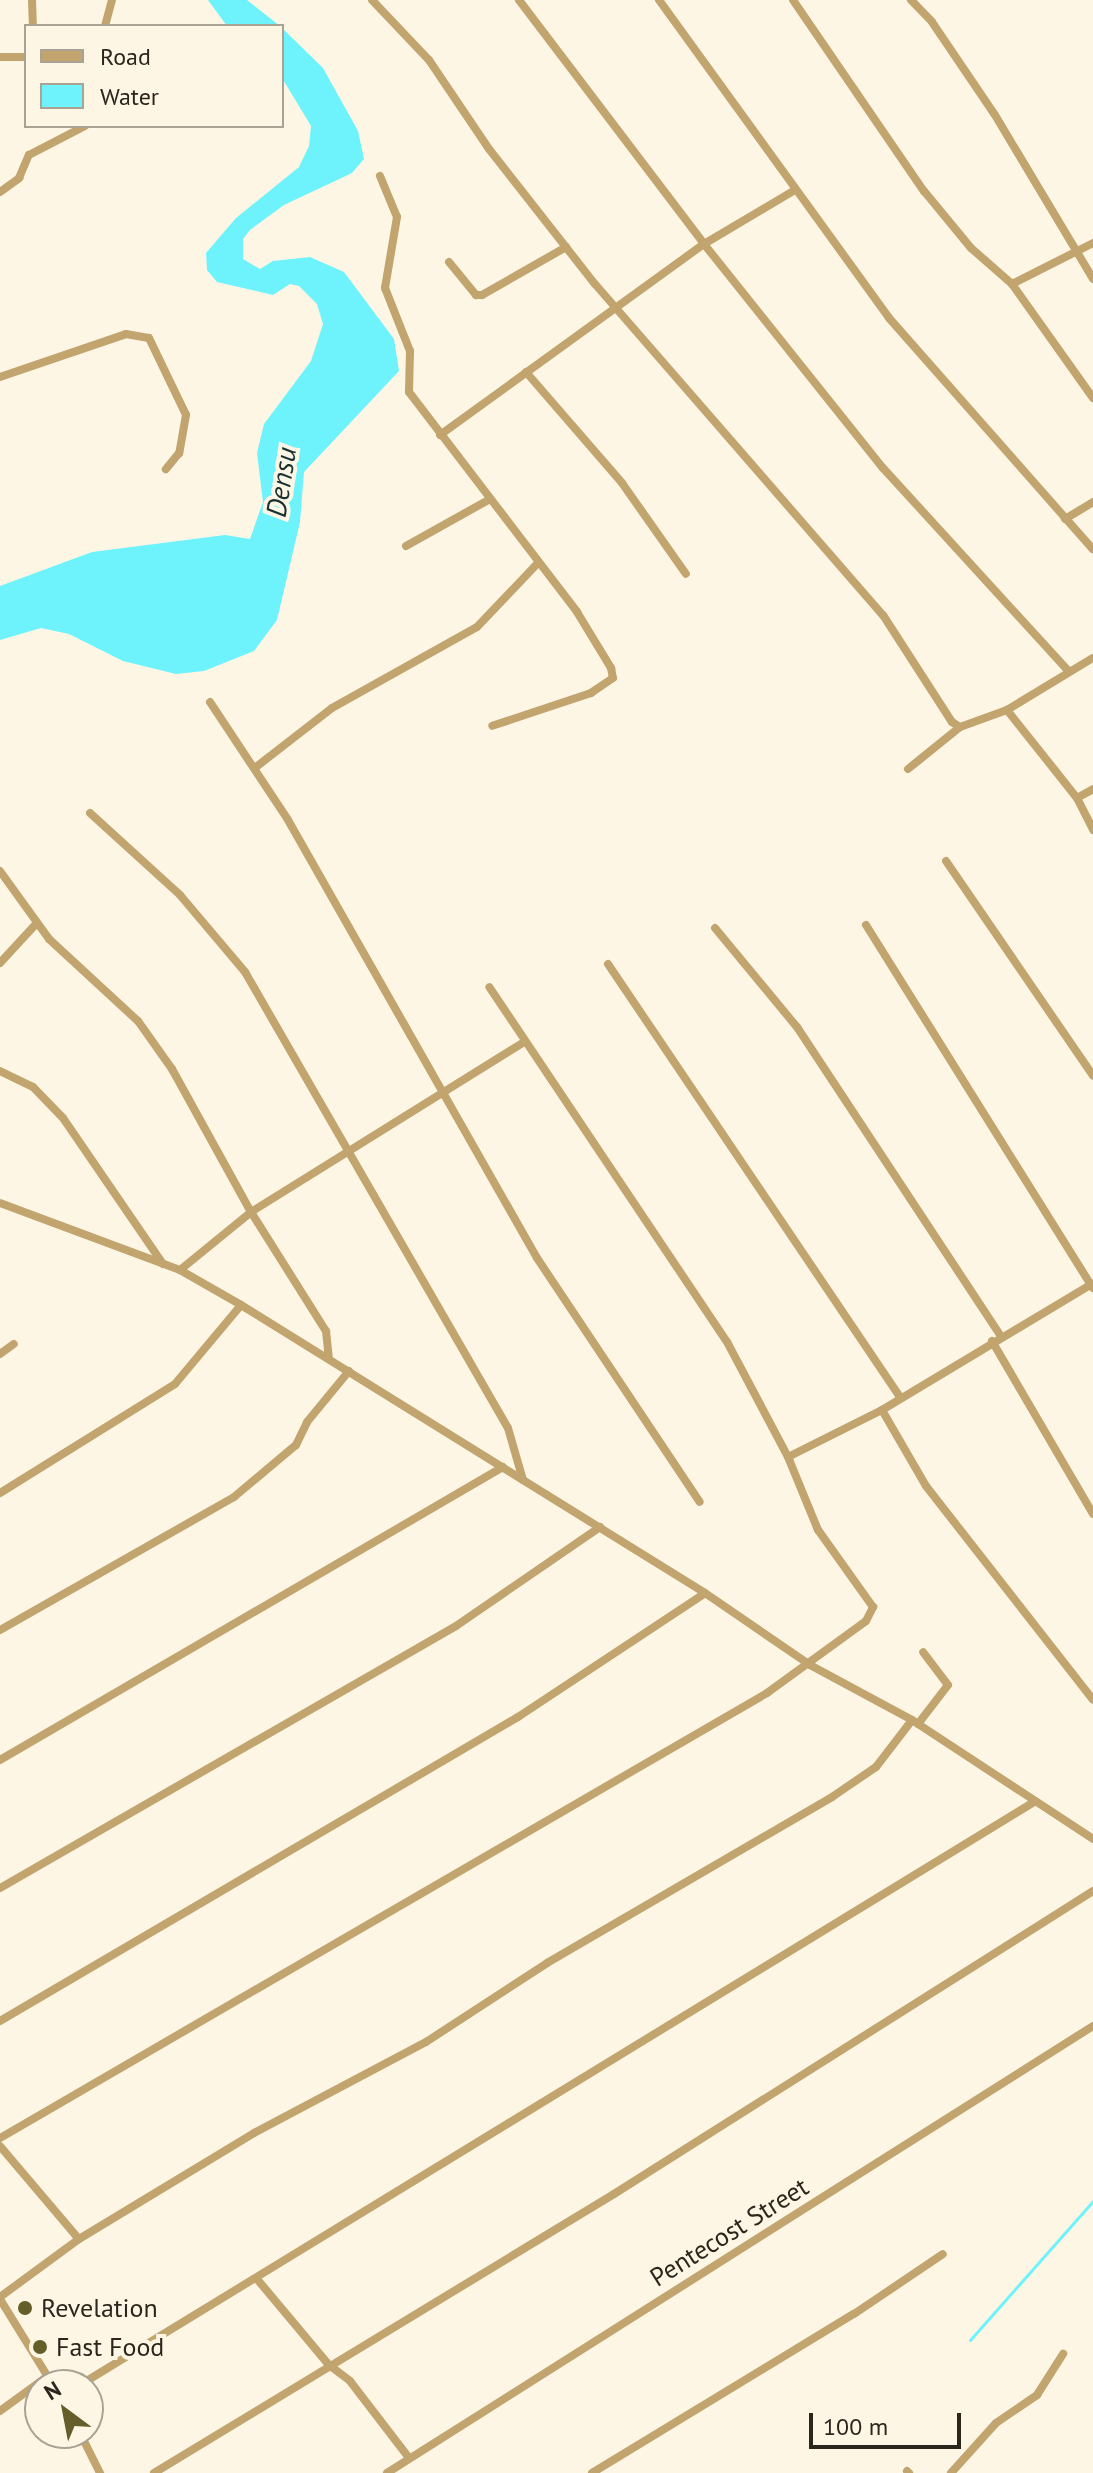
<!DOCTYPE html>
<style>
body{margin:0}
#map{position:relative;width:1093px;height:2473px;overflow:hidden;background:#fdf6e5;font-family:"PT Sans",sans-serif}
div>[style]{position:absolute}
.water>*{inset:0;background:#6ef3fc}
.stream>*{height:3px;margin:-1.5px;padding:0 1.5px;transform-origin:1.5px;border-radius:1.5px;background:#6ef3fc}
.minor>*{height:8px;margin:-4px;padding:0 4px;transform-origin:4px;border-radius:4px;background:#c1a46e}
.dots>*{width:22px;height:22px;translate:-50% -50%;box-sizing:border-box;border:4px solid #fdf6e5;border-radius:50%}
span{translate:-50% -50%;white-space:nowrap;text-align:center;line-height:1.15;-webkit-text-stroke:8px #fdf6e5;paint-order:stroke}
.street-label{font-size:26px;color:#2b261c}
.poi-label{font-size:26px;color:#2b261c}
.left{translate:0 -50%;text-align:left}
.water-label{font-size:28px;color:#193031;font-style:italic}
.legend{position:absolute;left:24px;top:24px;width:260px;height:104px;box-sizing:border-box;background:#fdf6e5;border:2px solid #a9a395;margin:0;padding:10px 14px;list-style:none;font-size:24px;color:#2b261c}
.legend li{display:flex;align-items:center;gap:16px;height:40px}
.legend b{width:40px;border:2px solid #a9a395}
.north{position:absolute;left:24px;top:2369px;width:80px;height:80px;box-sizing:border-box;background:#fdf6e5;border:2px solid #a9a395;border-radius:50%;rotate:328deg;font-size:22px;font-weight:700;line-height:32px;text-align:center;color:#2b261c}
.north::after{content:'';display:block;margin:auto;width:28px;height:36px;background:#655e2b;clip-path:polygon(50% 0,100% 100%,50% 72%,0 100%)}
.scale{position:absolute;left:809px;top:2413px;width:152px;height:36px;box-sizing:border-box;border:4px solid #2b261c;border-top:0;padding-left:10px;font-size:24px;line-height:28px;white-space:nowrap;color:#2b261c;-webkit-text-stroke:6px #fdf6e5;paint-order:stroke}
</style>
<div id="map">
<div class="water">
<div style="clip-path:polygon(208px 0,247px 0,280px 26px,227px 26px)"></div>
<div style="clip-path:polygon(282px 28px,323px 68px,358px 131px,364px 159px,352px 173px,284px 205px,250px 230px,243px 239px,243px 259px,260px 269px,273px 261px,310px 257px,344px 272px,394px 339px,399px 371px,304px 472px,300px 522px,277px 620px,254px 651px,204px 671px,176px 674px,123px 661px,69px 634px,41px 628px,0 640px,0 586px,92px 552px,225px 535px,250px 539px,263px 502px,257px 453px,264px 424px,311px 361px,323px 324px,317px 304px,299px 286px,290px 284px,273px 295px,217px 282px,207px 270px,206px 253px,236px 218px,299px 167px,309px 146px,311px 126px,282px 78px)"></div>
</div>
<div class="stream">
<div style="left:970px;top:2340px;width:186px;rotate:-48.5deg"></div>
</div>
<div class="minor">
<div style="left:32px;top:0;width:26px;rotate:88deg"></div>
<div style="left:372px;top:0;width:83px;rotate:46.5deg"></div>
<div style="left:429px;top:60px;width:107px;rotate:56deg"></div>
<div style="left:489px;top:149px;width:172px;rotate:51.9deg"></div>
<div style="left:595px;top:284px;width:439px;rotate:49deg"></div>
<div style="left:883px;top:615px;width:127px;rotate:57.2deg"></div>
<div style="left:952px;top:722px;width:9px;rotate:32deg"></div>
<div style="left:960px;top:727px;width:50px;rotate:-19.9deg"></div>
<div style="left:1007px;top:710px;width:100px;rotate:-31.2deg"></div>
<div style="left:519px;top:0;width:306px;rotate:52.8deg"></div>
<div style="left:704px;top:244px;width:287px;rotate:51.4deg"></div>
<div style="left:883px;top:468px;width:276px;rotate:47.6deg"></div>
<div style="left:659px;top:0;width:392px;rotate:54.1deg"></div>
<div style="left:889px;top:318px;width:308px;rotate:48.6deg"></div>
<div style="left:793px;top:0;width:232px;rotate:55.6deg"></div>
<div style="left:924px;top:191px;width:74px;rotate:50.5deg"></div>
<div style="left:971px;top:248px;width:55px;rotate:41.3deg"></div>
<div style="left:1012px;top:284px;width:140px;rotate:54.6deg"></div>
<div style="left:911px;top:0;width:30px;rotate:46deg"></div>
<div style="left:932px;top:22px;width:112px;rotate:55.9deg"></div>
<div style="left:995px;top:115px;width:191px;rotate:59.1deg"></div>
<div style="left:105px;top:26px;width:27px;rotate:-75deg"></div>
<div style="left:0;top:57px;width:26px"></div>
<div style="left:380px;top:176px;width:44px;rotate:67.5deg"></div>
<div style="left:397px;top:217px;width:72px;rotate:99.6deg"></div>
<div style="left:385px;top:288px;width:68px;rotate:68.4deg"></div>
<div style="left:410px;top:351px;width:41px;rotate:91.4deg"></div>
<div style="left:409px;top:392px;width:277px;rotate:52.6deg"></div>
<div style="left:577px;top:612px;width:66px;rotate:58.7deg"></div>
<div style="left:611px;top:668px;width:10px;rotate:79deg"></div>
<div style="left:613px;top:678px;width:27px;rotate:146deg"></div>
<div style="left:591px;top:693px;width:104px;rotate:161.6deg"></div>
<div style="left:0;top:192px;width:24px;rotate:-36deg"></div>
<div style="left:19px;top:178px;width:25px;rotate:-67deg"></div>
<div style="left:29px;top:155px;width:63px;rotate:-27.4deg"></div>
<div style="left:449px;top:262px;width:43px;rotate:50.7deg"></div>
<div style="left:476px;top:295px;width:6px"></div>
<div style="left:482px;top:295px;width:97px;rotate:-29.7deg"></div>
<div style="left:1012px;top:284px;width:91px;rotate:-26.8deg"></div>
<div style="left:526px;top:372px;width:147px;rotate:49.1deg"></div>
<div style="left:622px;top:483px;width:111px;rotate:54.9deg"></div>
<div style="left:0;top:377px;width:133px;rotate:-18.8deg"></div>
<div style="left:126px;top:334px;width:23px;rotate:10deg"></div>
<div style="left:149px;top:338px;width:85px;rotate:64.3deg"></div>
<div style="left:186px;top:415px;width:39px;rotate:100deg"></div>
<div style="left:179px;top:453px;width:21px;rotate:129deg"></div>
<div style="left:440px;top:435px;width:326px;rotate:-35.9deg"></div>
<div style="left:704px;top:244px;width:106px;rotate:-30.7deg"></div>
<div style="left:1065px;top:519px;width:33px;rotate:-31deg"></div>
<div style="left:406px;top:546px;width:96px;rotate:-29.2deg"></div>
<div style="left:210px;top:702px;width:141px;rotate:56.5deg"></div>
<div style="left:288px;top:820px;width:504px;rotate:60.38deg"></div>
<div style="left:537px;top:1258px;width:293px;rotate:56.3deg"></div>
<div style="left:1007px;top:710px;width:112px;rotate:51.5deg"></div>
<div style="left:1077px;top:798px;width:36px;rotate:63deg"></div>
<div style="left:256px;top:767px;width:96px;rotate:-37.8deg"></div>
<div style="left:332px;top:708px;width:166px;rotate:-29.2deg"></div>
<div style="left:477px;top:627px;width:88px;rotate:-46.4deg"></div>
<div style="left:908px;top:769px;width:67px;rotate:-38.9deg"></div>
<div style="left:1077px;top:798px;width:18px;rotate:-29deg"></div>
<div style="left:90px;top:813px;width:122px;rotate:42.3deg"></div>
<div style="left:180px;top:895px;width:101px;rotate:49.8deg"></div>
<div style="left:245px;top:972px;width:526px;rotate:60.03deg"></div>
<div style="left:508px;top:1428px;width:54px;rotate:73.9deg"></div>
<div style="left:946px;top:861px;width:260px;rotate:55.6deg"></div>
<div style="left:0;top:871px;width:84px;rotate:54.2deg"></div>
<div style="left:49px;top:939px;width:121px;rotate:42.7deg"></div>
<div style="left:138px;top:1021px;width:59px;rotate:54.7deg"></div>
<div style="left:172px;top:1069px;width:163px;rotate:61.1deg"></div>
<div style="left:251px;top:1212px;width:141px;rotate:57.8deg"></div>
<div style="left:326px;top:1331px;width:28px;rotate:84deg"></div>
<div style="left:866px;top:925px;width:428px;rotate:58deg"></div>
<div style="left:715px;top:928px;width:129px;rotate:50.4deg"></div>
<div style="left:797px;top:1027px;width:370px;rotate:56.6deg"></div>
<div style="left:0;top:963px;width:53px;rotate:-47.3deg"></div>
<div style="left:608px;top:964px;width:522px;rotate:56.01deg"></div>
<div style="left:0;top:1071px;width:37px;rotate:26deg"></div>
<div style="left:33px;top:1087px;width:43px;rotate:45.9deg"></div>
<div style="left:63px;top:1118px;width:177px;rotate:55.6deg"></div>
<div style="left:0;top:1203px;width:192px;rotate:20.4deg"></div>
<div style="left:180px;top:1270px;width:70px;rotate:29.8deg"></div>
<div style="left:241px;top:1305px;width:546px;rotate:31.83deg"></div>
<div style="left:705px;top:1593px;width:127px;rotate:34.4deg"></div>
<div style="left:810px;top:1665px;width:116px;rotate:28.3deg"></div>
<div style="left:912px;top:1720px;width:217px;rotate:33.3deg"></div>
<div style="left:180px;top:1270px;width:92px;rotate:-39.2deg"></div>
<div style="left:251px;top:1212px;width:322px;rotate:-31.9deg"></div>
<div style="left:992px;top:1341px;width:200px;rotate:59.7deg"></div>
<div style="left:0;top:1354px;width:17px;rotate:-36deg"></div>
<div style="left:882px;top:1410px;width:88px;rotate:59.9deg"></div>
<div style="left:926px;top:1486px;width:271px;rotate:52deg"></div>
<div style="left:788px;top:1457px;width:105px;rotate:-26.6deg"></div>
<div style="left:882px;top:1410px;width:245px;rotate:-31deg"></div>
<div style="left:0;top:1493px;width:206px;rotate:-31.9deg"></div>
<div style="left:175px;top:1384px;width:103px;rotate:-50.1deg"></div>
<div style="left:0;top:1630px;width:269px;rotate:-29.6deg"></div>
<div style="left:234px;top:1497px;width:81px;rotate:-40deg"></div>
<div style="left:296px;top:1445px;width:25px;rotate:-64deg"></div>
<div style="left:307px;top:1422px;width:66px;rotate:-50.5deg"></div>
<div style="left:918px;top:1724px;width:49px;rotate:-52.4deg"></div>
<div style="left:948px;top:1685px;width:41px;rotate:-127.1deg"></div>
<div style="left:0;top:1760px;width:582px;rotate:-30.22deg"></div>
<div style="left:0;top:1888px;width:526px;rotate:-29.88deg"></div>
<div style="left:456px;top:1626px;width:175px;rotate:-34.5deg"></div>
<div style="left:0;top:2021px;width:601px;rotate:-30.41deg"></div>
<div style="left:518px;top:1717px;width:224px;rotate:-33.5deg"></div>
<div style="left:0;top:2138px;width:887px;rotate:-30.12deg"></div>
<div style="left:767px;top:1693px;width:122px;rotate:-36deg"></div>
<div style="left:866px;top:1621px;width:16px;rotate:-63deg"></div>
<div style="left:873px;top:1607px;width:95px;rotate:-125.5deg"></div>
<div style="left:818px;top:1530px;width:79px;rotate:-112.3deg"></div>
<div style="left:788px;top:1457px;width:130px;rotate:-117.9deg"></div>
<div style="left:727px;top:1342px;width:427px;rotate:-123.8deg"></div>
<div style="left:0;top:2146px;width:122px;rotate:49.7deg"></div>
<div style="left:257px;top:2279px;width:112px;rotate:50.1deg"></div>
<div style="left:329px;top:2365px;width:26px;rotate:37deg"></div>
<div style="left:350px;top:2381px;width:97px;rotate:52.5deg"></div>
<div style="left:0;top:2297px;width:98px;rotate:-36.3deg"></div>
<div style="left:79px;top:2239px;width:205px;rotate:-31.2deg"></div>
<div style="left:254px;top:2133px;width:195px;rotate:-27.9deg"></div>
<div style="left:426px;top:2042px;width:145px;rotate:-33.1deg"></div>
<div style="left:547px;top:1963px;width:330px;rotate:-30.2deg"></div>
<div style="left:832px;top:1797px;width:53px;rotate:-34.3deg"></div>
<div style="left:876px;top:1767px;width:59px;rotate:-52.5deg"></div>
<div style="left:0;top:2299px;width:101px;rotate:58.4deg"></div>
<div style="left:80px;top:2385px;width:1118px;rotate:-31.43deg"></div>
<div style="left:0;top:2411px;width:59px;rotate:-36.1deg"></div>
<div style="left:80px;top:2433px;width:45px;rotate:63.4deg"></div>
<div style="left:907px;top:2471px;width:3px;rotate:45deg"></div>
<div style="left:154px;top:2473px;width:538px;rotate:-31.24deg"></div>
<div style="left:614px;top:2194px;width:567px;rotate:-32.32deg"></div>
<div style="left:387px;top:2473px;width:836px;rotate:-32.34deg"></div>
<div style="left:592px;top:2473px;width:306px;rotate:-31.3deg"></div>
<div style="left:854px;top:2314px;width:107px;rotate:-34deg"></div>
<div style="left:951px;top:2473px;width:67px;rotate:-48deg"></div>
<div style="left:996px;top:2423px;width:50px;rotate:-34.3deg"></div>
<div style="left:1037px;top:2395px;width:49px;rotate:-57.6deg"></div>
</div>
<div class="dots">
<div style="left:25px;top:2308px;background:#655e2b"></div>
<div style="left:40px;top:2347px;background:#655e2b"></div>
</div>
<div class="street-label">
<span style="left:729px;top:2232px;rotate:-32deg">Pentecost Street</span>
</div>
<div class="poi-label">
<span class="left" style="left:41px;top:2308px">Revelation</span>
<span class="left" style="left:56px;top:2347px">Fast Food</span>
</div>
<div class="water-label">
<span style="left:281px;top:482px;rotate:-81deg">Densu</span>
</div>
<ul class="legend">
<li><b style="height:10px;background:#c1a46e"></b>Road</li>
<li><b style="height:22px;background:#6ef3fc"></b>Water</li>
</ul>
<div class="north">N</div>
<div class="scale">100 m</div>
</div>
